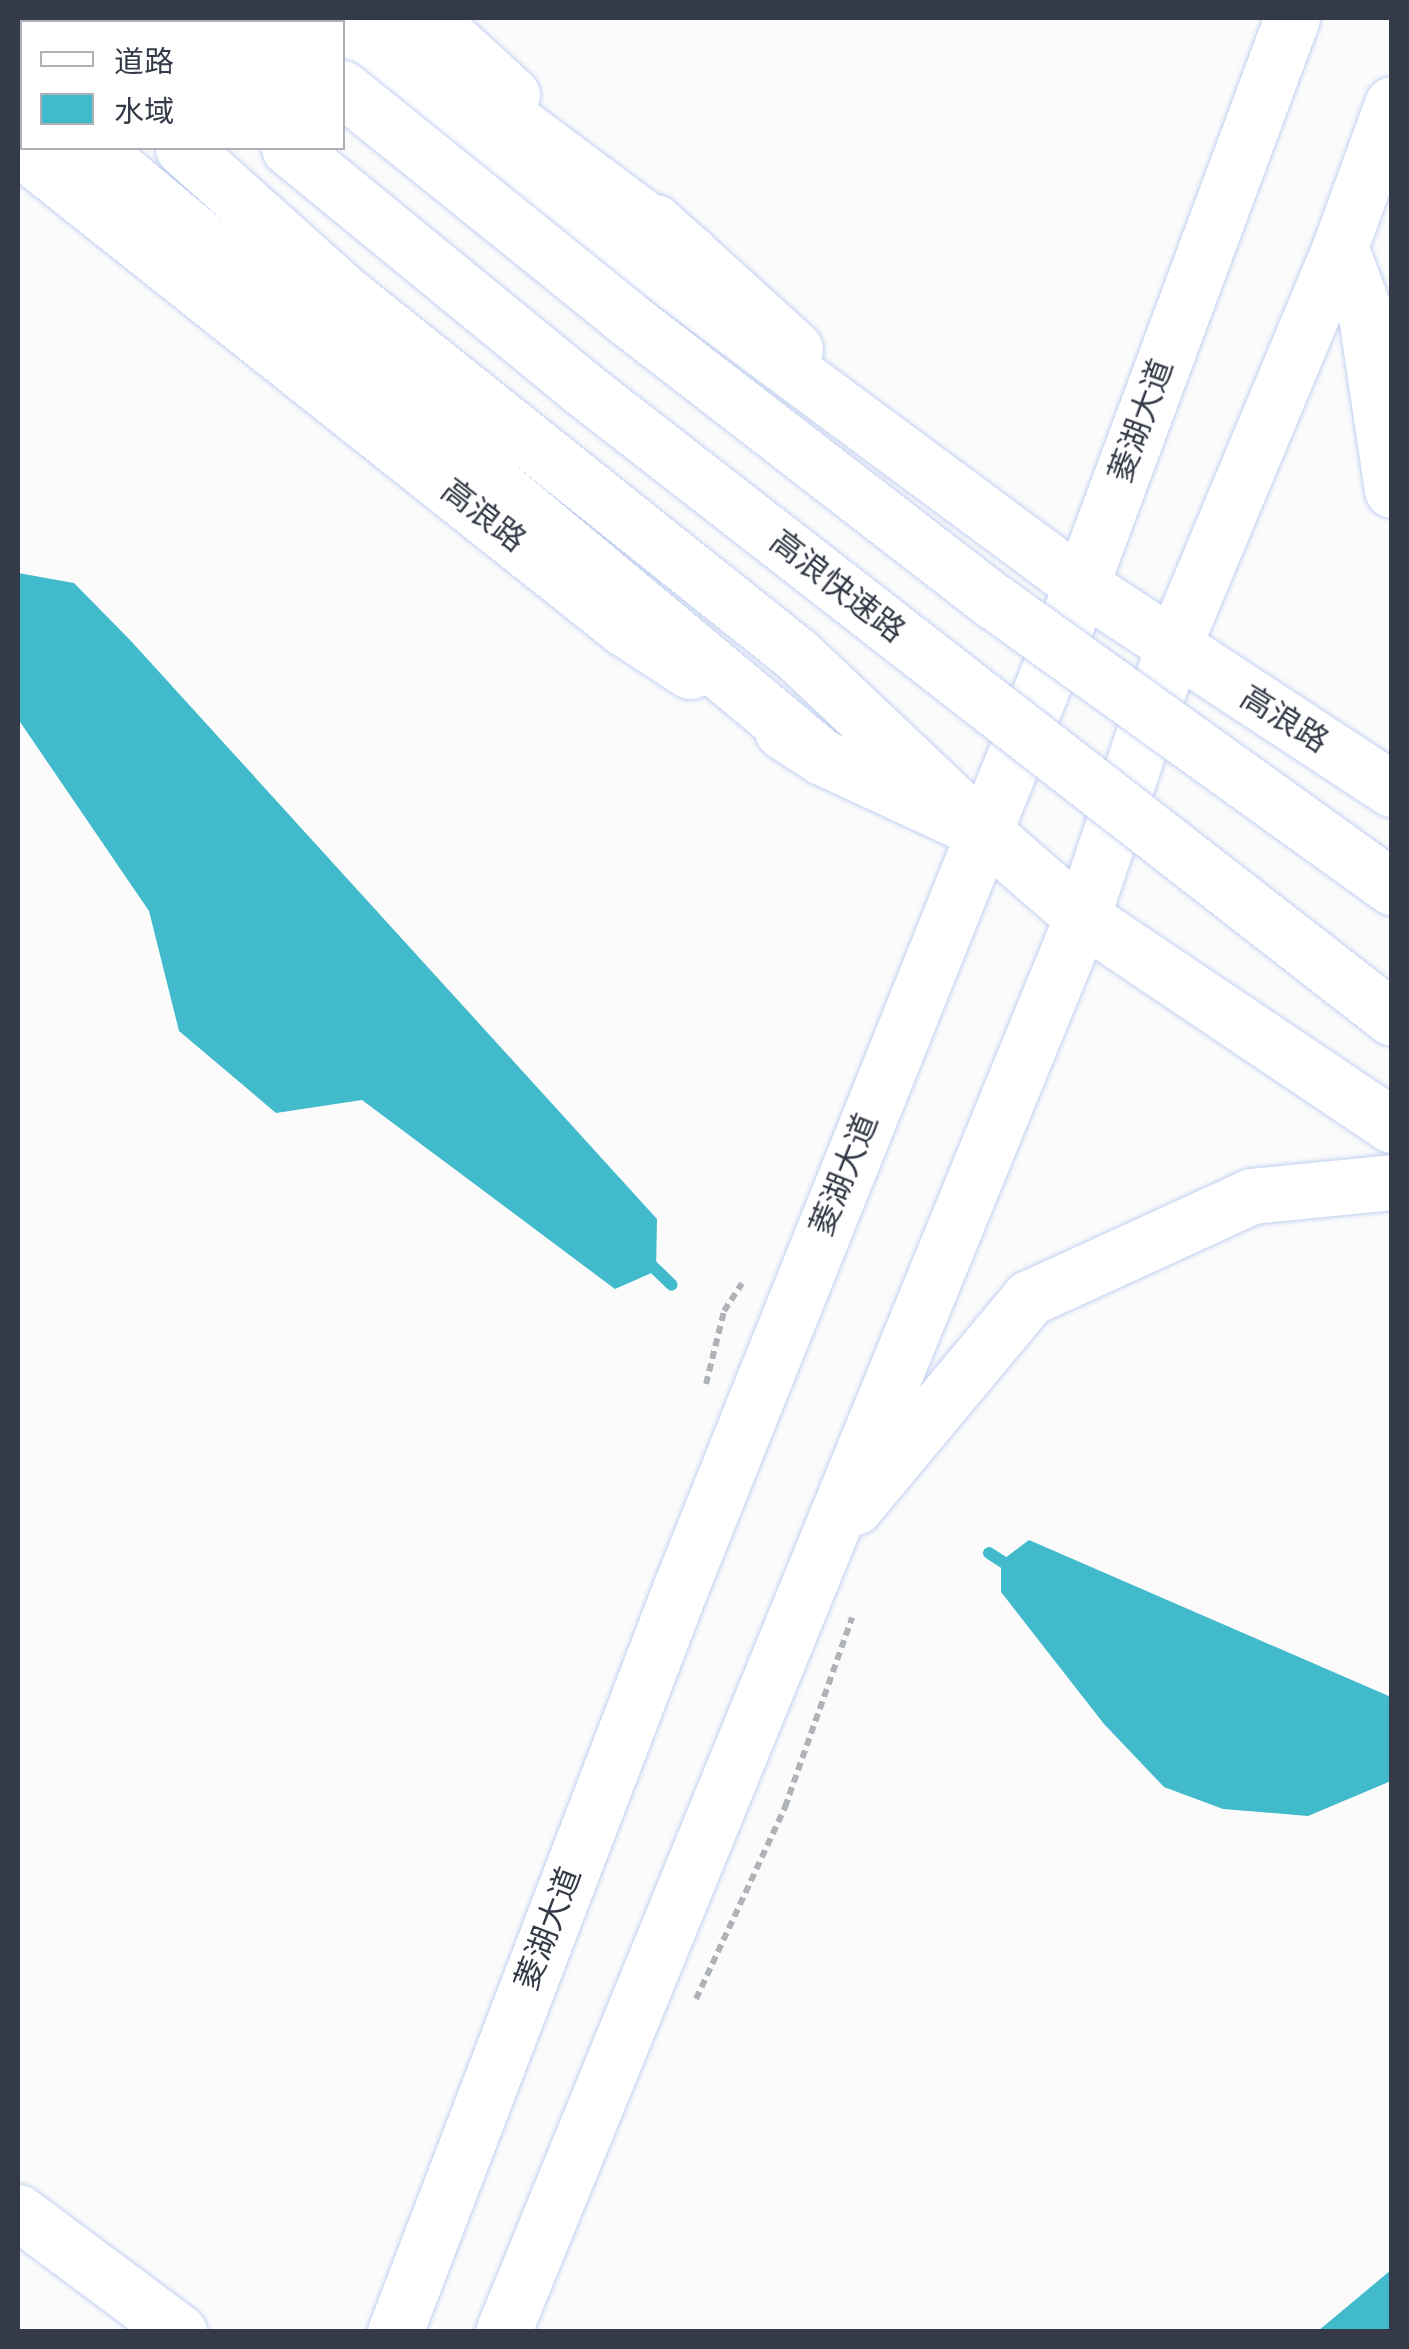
<!DOCTYPE html>
<meta charset="utf-8">
<style>
body{margin:0}
#map{position:relative;width:1409px;height:2349px;overflow:hidden;background:#fbfbfb;font-family:Karla,"Noto Sans SC",sans-serif}
div>[style]{position:absolute}
.water>*{inset:0;background:#41bacc}
.stream>*{height:12px;margin:-6px;padding:0 6px;transform-origin:6px;border-radius:6px;background:#41bacc}
.path>*{height:6px;margin-top:-3px;transform-origin:0;background:repeating-linear-gradient(90deg,#afb2b6 0 8px,transparent 0 13px)}
.roads{filter:drop-shadow(0 0 2px #c2d0f1) drop-shadow(0 0 2px #c2d0f1)}
.secondary>*{height:55px;margin:-27.5px;padding:0 27.5px;transform-origin:27.5px;border-radius:27.5px;background:#fff}
.primary>*{height:55px;margin:-27.5px;padding:0 27.5px;transform-origin:27.5px;border-radius:27.5px;background:#fff}
.highway>*{height:55px;margin:-27.5px;padding:0 27.5px;transform-origin:27.5px;border-radius:27.5px;background:#fff}
.bridges{filter:drop-shadow(0 0 2px #c2d0f1) drop-shadow(0 0 2px #c2d0f1)}
.highway-bridge>*{height:55px;margin:-27.5px;padding:0 27.5px;transform-origin:27.5px;border-radius:27.5px;background:#fff}
span{translate:-50% -50%;white-space:nowrap;text-align:center;line-height:1.15;-webkit-text-stroke:9px #fff;paint-order:stroke}
.street-label{font-size:32px;color:#343a47}
.frame{position:absolute;inset:0;border:20px solid #343a47;pointer-events:none}
.legend{position:absolute;left:20px;top:20px;width:325px;height:130px;box-sizing:border-box;background:#fff;border:2px solid #aeb0b5;margin:0;padding:12px 18px;list-style:none;font-size:30px;color:#343a47}
.legend li{display:flex;align-items:center;gap:20px;height:50px}
.legend b{width:50px;border:2px solid #aeb0b5}
</style>
<div id="map">
<div class="water">
<div style="clip-path:polygon(18px 573px,74px 583px,131px 641px,657px 1219px,656px 1271px,615px 1289px,362px 1100px,276px 1113px,179px 1031px,149px 911px,18px 719px)"></div>
<div style="clip-path:polygon(1029px 1540px,1391px 1697px,1391px 1781px,1308px 1816px,1223px 1809px,1164px 1787px,1104px 1724px,1001px 1592px,1001px 1561px)"></div>
<div style="clip-path:polygon(1391px 2270px,1391px 2331px,1318px 2331px)"></div>
</div>
<div class="stream">
<div style="left:645px;top:1259px;width:37px;rotate:44deg"></div>
<div style="left:989px;top:1553px;width:30px;rotate:33deg"></div>
</div>
<div class="path">
<div style="left:706px;top:1384px;width:75px;rotate:-76.1deg"></div>
<div style="left:724px;top:1311px;width:33px;rotate:-57deg"></div>
<div style="left:696px;top:1999px;width:212px;rotate:-65.1deg"></div>
<div style="left:785px;top:1807px;width:201px;rotate:-70.5deg"></div>
</div>
<div class="roads">
<div class="secondary">
<div style="left:428px;top:18px;width:114px;rotate:42.5deg"></div>
<div style="left:18px;top:147px;width:774px;rotate:38.44deg"></div>
<div style="left:624px;top:628px;width:79px;rotate:33.1deg"></div>
<div style="left:655px;top:222px;width:189px;rotate:42.2deg"></div>
<div style="left:782px;top:731px;width:48px;rotate:33deg"></div>
<div style="left:822px;top:757px;width:166px;rotate:24.9deg"></div>
<div style="left:18px;top:2212px;width:201px;rotate:36.7deg"></div>
</div>
<div class="primary">
<div style="left:39px;top:18px;width:7px;rotate:34deg"></div>
<div style="left:342px;top:38px;width:919px;rotate:36.51deg"></div>
<div style="left:1081px;top:585px;width:372px;rotate:33.3deg"></div>
<div style="left:183px;top:148px;width:222px;rotate:41.9deg"></div>
<div style="left:348px;top:296px;width:575px;rotate:38.64deg"></div>
<div style="left:797px;top:655px;width:256px;rotate:43.4deg"></div>
<div style="left:983px;top:831px;width:131px;rotate:41deg"></div>
<div style="left:1082px;top:917px;width:373px;rotate:33.9deg"></div>
<div style="left:1340px;top:247px;width:74px;rotate:69.4deg"></div>
<div style="left:1366px;top:316px;width:176px;rotate:81.5deg"></div>
<div style="left:855px;top:1507px;width:272px;rotate:-50.2deg"></div>
<div style="left:1029px;top:1298px;width:245px;rotate:-24.6deg"></div>
<div style="left:1252px;top:1196px;width:141px;rotate:-5.7deg"></div>
<div style="left:395px;top:2332px;width:796px;rotate:-69.01deg"></div>
<div style="left:680px;top:1589px;width:1001px;rotate:-68.12deg"></div>
<div style="left:1053px;top:660px;width:685px;rotate:-69.58deg"></div>
<div style="left:503px;top:2332px;width:1529px;rotate:-67.75deg"></div>
<div style="left:1082px;top:917px;width:283px;rotate:-71.4deg"></div>
<div style="left:1172px;top:649px;width:436px;rotate:-67.3deg"></div>
<div style="left:1340px;top:247px;width:152px;rotate:-70deg"></div>
</div>
<div class="highway">
<div style="left:139px;top:18px;width:6px;rotate:39deg"></div>
<div style="left:260px;top:18px;width:7px;rotate:34deg"></div>
<div style="left:376px;top:18px;width:392px;rotate:36.8deg"></div>
<div style="left:18px;top:76px;width:6px;rotate:51deg"></div>
<div style="left:93px;top:148px;width:950px;rotate:39.88deg"></div>
</div>
</div>
<div class="bridges">
<div class="highway-bridge">
<div style="left:342px;top:88px;width:361px;rotate:38.9deg"></div>
<div style="left:623px;top:315px;width:470px;rotate:37.7deg"></div>
<div style="left:995px;top:602px;width:489px;rotate:35.7deg"></div>
<div style="left:289px;top:148px;width:379px;rotate:39.3deg"></div>
<div style="left:582px;top:388px;width:1026px;rotate:37.87deg"></div>
</div>
</div>
<div class="street-label">
<span style="left:1142px;top:421px;rotate:-70deg">菱湖大道</span>
<span style="left:483px;top:516px;rotate:38deg">高浪路</span>
<span style="left:837px;top:587px;rotate:38deg">高浪快速路</span>
<span style="left:1284px;top:720px;rotate:32deg">高浪路</span>
<span style="left:845px;top:1175px;rotate:-68deg">菱湖大道</span>
<span style="left:549px;top:1929px;rotate:-69deg">菱湖大道</span>
</div>
<div class="frame"></div>
<ul class="legend">
<li><b style="height:12px;background:#fff"></b>道路</li>
<li><b style="height:28px;background:#41bacc"></b>水域</li>
</ul>
</div>
